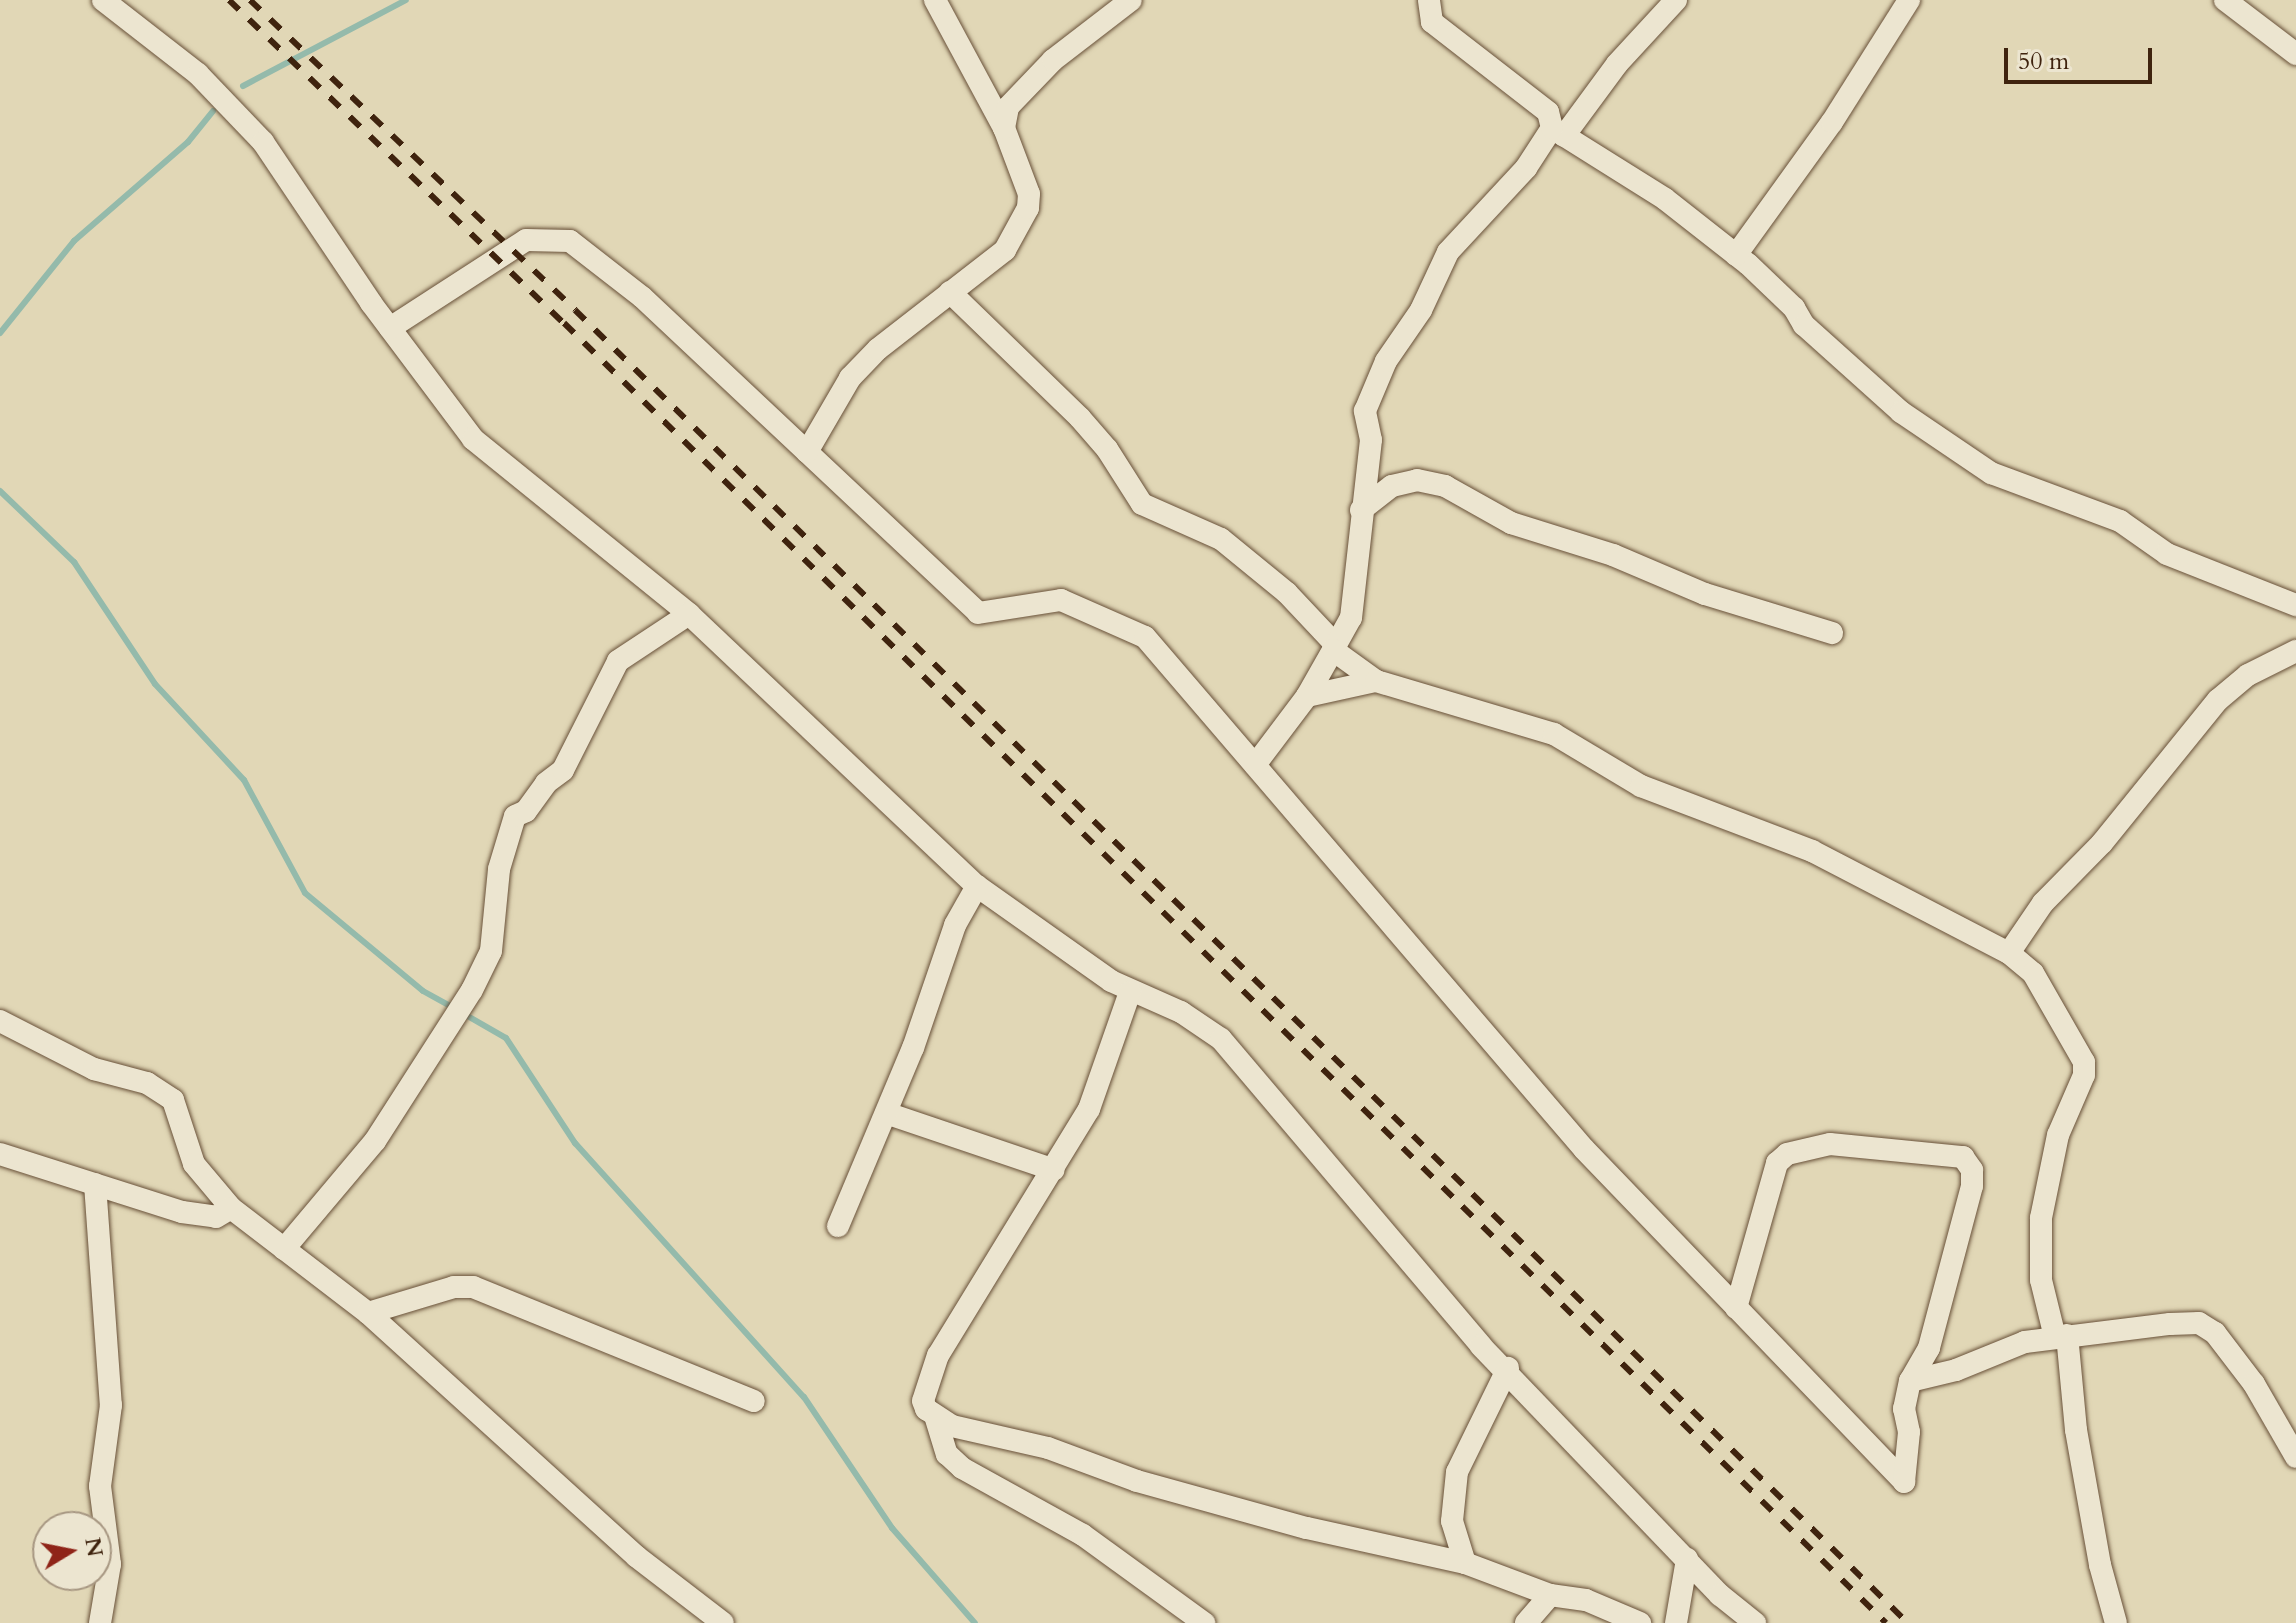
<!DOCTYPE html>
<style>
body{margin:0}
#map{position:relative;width:2296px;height:1623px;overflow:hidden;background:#e1d7b6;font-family:Cardo,serif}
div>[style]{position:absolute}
.stream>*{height:6px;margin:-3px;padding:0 3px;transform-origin:3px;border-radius:3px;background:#94baab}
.roads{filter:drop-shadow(0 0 2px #685038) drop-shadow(0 0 2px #685038)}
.street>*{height:22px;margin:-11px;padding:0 11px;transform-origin:11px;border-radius:11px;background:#ece5d0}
.rail>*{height:6px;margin-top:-3px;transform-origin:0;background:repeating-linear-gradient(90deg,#3f230e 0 14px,transparent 0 28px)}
span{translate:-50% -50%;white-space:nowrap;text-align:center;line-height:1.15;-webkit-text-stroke:6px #ece5d0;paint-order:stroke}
.north{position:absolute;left:32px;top:1511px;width:80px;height:80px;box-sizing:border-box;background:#ece5d0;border:2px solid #a79782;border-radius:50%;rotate:80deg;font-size:22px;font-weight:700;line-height:32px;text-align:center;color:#3f230e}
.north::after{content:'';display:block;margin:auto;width:28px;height:36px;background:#8f2418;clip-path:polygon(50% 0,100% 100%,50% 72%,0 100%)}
.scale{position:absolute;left:2004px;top:48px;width:148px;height:36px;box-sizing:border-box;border:4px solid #3f230e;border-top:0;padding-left:10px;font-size:24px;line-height:28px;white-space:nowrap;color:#3f230e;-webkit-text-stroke:6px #ece5d0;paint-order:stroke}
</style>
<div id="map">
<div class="stream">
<div style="left:243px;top:86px;width:184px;rotate:-27.8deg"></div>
<div style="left:0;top:333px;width:118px;rotate:-51.2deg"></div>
<div style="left:74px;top:241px;width:151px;rotate:-41deg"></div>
<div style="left:188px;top:142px;width:40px;rotate:-51deg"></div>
<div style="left:0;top:491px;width:103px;rotate:43.8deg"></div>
<div style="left:74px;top:562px;width:146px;rotate:56.4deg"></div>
<div style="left:155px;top:684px;width:131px;rotate:47.2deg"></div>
<div style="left:244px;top:780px;width:128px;rotate:61.6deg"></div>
<div style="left:305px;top:893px;width:153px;rotate:39.7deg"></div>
<div style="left:423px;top:991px;width:35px;rotate:29deg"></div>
<div style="left:464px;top:1014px;width:48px;rotate:29.7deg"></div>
<div style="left:506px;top:1038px;width:126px;rotate:56.7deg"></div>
<div style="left:575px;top:1143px;width:342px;rotate:48deg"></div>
<div style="left:804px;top:1397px;width:158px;rotate:56.1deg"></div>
<div style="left:892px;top:1528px;width:126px;rotate:48.9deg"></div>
</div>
<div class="roads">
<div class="street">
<div style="left:103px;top:0;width:120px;rotate:37.9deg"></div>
<div style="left:198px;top:74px;width:94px;rotate:46.3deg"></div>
<div style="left:263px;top:142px;width:194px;rotate:56.1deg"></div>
<div style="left:371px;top:303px;width:170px;rotate:53.1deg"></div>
<div style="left:473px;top:439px;width:278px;rotate:39deg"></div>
<div style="left:689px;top:614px;width:396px;rotate:43.4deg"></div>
<div style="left:977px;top:886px;width:164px;rotate:35.3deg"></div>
<div style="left:1111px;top:981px;width:77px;rotate:23.9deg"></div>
<div style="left:1181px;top:1012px;width:48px;rotate:34deg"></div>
<div style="left:1221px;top:1039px;width:402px;rotate:49.7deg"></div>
<div style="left:1481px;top:1346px;width:345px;rotate:46.2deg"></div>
<div style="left:1720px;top:1595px;width:45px;rotate:38.7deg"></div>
<div style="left:935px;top:0;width:145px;rotate:61.7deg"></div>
<div style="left:2225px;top:0;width:89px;rotate:37.3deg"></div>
<div style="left:1552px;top:128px;width:133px;rotate:32.1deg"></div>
<div style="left:1665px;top:199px;width:105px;rotate:38.1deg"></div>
<div style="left:1748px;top:264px;width:64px;rotate:43.7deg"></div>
<div style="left:1794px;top:308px;width:20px;rotate:60deg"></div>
<div style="left:1804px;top:325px;width:130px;rotate:41.9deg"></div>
<div style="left:1901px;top:412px;width:109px;rotate:34.1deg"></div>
<div style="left:1991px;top:473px;width:138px;rotate:20.4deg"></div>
<div style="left:2120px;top:521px;width:57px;rotate:35.1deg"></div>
<div style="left:2167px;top:554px;width:139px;rotate:21.6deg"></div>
<div style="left:1564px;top:136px;width:89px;rotate:-53.6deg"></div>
<div style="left:1617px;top:64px;width:87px;rotate:-47.3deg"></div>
<div style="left:1736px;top:255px;width:164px;rotate:-54.2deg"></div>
<div style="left:1832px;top:122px;width:144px;rotate:-57.7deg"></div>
<div style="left:950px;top:292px;width:181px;rotate:44.1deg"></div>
<div style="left:1080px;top:418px;width:41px;rotate:48.9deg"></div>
<div style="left:1107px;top:449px;width:65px;rotate:57.5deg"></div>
<div style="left:1142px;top:504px;width:86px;rotate:23.9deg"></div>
<div style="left:1221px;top:539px;width:85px;rotate:39.3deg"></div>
<div style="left:1287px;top:593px;width:71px;rotate:46.7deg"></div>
<div style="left:390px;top:328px;width:162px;rotate:-32.9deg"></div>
<div style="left:526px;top:240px;width:44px;rotate:1.3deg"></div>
<div style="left:570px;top:241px;width:91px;rotate:37.9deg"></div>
<div style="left:642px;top:297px;width:461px;rotate:43.2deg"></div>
<div style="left:978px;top:613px;width:84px;rotate:-8.9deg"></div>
<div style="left:1061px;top:600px;width:92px;rotate:23.8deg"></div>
<div style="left:1145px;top:637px;width:674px;rotate:49.39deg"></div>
<div style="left:1584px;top:1149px;width:462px;rotate:46.1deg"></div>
<div style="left:807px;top:452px;width:86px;rotate:-59.8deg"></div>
<div style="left:850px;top:378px;width:40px;rotate:-46deg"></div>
<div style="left:878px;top:349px;width:161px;rotate:-37.9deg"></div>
<div style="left:1005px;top:250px;width:48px;rotate:-61.3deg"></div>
<div style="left:1028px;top:208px;width:14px;rotate:-86deg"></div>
<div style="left:1029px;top:194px;width:71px;rotate:-110.7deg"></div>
<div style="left:1004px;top:128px;width:21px;rotate:-79deg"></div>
<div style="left:1008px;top:107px;width:65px;rotate:-46.2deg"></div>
<div style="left:1053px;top:60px;width:98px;rotate:-37.6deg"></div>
<div style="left:1361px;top:510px;width:39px;rotate:-38deg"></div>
<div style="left:1392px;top:486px;width:26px;rotate:-13deg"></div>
<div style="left:1417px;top:480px;width:29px;rotate:12deg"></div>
<div style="left:1445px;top:486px;width:76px;rotate:29.3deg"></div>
<div style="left:1511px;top:523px;width:107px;rotate:17.4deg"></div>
<div style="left:1613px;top:555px;width:100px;rotate:23deg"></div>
<div style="left:1705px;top:594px;width:133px;rotate:17.1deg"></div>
<div style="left:1333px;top:650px;width:37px;rotate:-61deg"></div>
<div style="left:1351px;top:618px;width:179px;rotate:-83.6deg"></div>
<div style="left:1371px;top:440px;width:30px;rotate:-102deg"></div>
<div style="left:1365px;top:411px;width:54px;rotate:-67.2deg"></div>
<div style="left:1386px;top:361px;width:62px;rotate:-55.5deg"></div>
<div style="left:1421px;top:310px;width:64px;rotate:-65deg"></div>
<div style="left:1448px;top:252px;width:115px;rotate:-47.1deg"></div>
<div style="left:1526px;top:168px;width:48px;rotate:-57deg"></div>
<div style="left:1552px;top:128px;width:16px;rotate:-104deg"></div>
<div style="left:1548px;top:112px;width:147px;rotate:-142.2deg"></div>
<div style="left:1432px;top:22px;width:22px;rotate:-98deg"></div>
<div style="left:1307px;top:696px;width:71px;rotate:-12.3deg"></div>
<div style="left:1255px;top:765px;width:86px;rotate:-53deg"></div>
<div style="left:1307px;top:696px;width:53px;rotate:-60.5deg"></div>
<div style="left:1333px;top:650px;width:53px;rotate:35.8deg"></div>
<div style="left:1376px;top:681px;width:186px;rotate:16.6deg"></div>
<div style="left:1554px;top:734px;width:101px;rotate:30.9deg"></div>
<div style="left:1641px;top:786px;width:183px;rotate:20.8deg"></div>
<div style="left:1812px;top:851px;width:222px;rotate:27.4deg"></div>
<div style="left:2009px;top:953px;width:31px;rotate:40deg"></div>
<div style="left:2033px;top:973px;width:103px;rotate:60.2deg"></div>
<div style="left:2084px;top:1062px;width:13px;rotate:90deg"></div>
<div style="left:2084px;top:1075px;width:65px;rotate:113.4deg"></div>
<div style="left:2058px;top:1135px;width:85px;rotate:101.6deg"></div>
<div style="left:2041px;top:1218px;width:62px;rotate:90deg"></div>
<div style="left:2041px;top:1280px;width:59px;rotate:76.2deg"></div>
<div style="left:2009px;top:953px;width:60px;rotate:-55.8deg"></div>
<div style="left:2043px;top:903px;width:84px;rotate:-45.5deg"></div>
<div style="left:2102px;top:843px;width:184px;rotate:-51deg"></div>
<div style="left:2218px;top:700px;width:39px;rotate:-40deg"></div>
<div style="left:2248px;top:675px;width:54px;rotate:-26.6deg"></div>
<div style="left:1130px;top:992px;width:124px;rotate:109.3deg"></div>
<div style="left:1089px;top:1109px;width:289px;rotate:121.5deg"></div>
<div style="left:938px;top:1355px;width:48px;rotate:108.1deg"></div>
<div style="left:923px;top:1401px;width:9px;rotate:69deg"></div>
<div style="left:926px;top:1409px;width:31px;rotate:33deg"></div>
<div style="left:952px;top:1426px;width:98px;rotate:12.9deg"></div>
<div style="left:1048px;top:1448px;width:95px;rotate:20.3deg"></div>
<div style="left:1137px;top:1481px;width:176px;rotate:15.5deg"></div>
<div style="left:1307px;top:1528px;width:162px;rotate:12.5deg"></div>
<div style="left:1465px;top:1563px;width:91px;rotate:20.6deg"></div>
<div style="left:0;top:1021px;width:106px;rotate:27.1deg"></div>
<div style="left:94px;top:1069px;width:55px;rotate:14.8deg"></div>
<div style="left:147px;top:1083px;width:31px;rotate:33deg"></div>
<div style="left:173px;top:1100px;width:67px;rotate:71.8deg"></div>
<div style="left:194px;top:1164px;width:57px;rotate:49.9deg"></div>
<div style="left:231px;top:1208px;width:173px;rotate:37.5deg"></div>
<div style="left:368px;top:1313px;width:363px;rotate:42.2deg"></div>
<div style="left:637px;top:1557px;width:108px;rotate:37.5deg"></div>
<div style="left:886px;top:1113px;width:177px;rotate:18.7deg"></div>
<div style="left:0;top:1154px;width:191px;rotate:17.7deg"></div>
<div style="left:182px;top:1212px;width:34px;rotate:8deg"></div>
<div style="left:216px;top:1217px;width:17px;rotate:-31deg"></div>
<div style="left:95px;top:1184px;width:222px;rotate:85.9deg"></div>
<div style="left:111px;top:1405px;width:82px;rotate:97.7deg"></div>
<div style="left:100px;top:1486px;width:79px;rotate:82.7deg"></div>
<div style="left:110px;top:1564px;width:60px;rotate:99.6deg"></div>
<div style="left:838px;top:1226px;width:193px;rotate:-67.2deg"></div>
<div style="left:913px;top:1048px;width:130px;rotate:-71.1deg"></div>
<div style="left:955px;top:925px;width:45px;rotate:-60.6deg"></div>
<div style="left:284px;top:1249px;width:141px;rotate:-49.9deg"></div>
<div style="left:375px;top:1141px;width:179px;rotate:-57.3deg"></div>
<div style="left:472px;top:990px;width:43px;rotate:-64deg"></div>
<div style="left:491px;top:951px;width:82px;rotate:-84.4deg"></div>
<div style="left:499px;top:869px;width:55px;rotate:-73.2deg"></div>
<div style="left:515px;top:816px;width:12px;rotate:-24deg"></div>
<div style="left:526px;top:811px;width:34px;rotate:-54deg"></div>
<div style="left:546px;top:783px;width:21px;rotate:-37deg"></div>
<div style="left:563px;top:770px;width:122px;rotate:-63.2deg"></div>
<div style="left:618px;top:661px;width:85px;rotate:-33.5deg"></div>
<div style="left:1736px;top:1308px;width:151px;rotate:-74.2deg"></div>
<div style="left:1777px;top:1163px;width:13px;rotate:-42deg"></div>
<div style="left:1787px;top:1154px;width:44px;rotate:-13.1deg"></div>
<div style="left:1830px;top:1144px;width:134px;rotate:5.6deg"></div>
<div style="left:1963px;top:1157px;width:16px;rotate:55deg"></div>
<div style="left:1972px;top:1170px;width:16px;rotate:90deg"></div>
<div style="left:1972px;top:1186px;width:168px;rotate:104.9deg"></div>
<div style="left:1929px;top:1348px;width:38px;rotate:120deg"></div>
<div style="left:368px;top:1313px;width:90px;rotate:-16.8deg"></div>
<div style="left:454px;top:1287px;width:19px"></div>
<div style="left:473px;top:1287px;width:303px;rotate:22.1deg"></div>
<div style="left:2067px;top:1335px;width:95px;rotate:84.6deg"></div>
<div style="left:2076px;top:1430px;width:137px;rotate:79.9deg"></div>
<div style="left:2100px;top:1565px;width:60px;rotate:74.6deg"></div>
<div style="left:936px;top:1419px;width:37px;rotate:73deg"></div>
<div style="left:947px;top:1454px;width:21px;rotate:43deg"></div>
<div style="left:962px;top:1468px;width:138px;rotate:29deg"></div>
<div style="left:1083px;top:1535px;width:150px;rotate:36deg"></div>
<div style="left:1904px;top:1482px;width:50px;rotate:-84.3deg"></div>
<div style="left:1909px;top:1432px;width:24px;rotate:-102deg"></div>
<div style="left:1904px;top:1409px;width:29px;rotate:-78deg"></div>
<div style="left:1910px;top:1381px;width:47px;rotate:-13.4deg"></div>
<div style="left:1956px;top:1370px;width:74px;rotate:-22.1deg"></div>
<div style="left:2025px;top:1342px;width:146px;rotate:-7.1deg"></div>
<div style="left:2170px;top:1324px;width:29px;rotate:-2deg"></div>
<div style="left:2199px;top:1323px;width:19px;rotate:32deg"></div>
<div style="left:2215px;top:1333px;width:64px;rotate:52.6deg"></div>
<div style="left:2254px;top:1384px;width:84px;rotate:60.1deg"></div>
<div style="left:1465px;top:1563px;width:44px;rotate:-107.2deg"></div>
<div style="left:1452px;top:1521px;width:49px;rotate:-84.2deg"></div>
<div style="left:1457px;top:1472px;width:116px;rotate:-63.9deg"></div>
<div style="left:1526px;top:1623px;width:37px;rotate:-49deg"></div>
<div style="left:1550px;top:1595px;width:36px;rotate:8deg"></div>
<div style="left:1586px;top:1600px;width:59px;rotate:23.1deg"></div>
<div style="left:1676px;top:1623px;width:65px;rotate:-80.2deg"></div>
</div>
</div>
<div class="rail">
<div style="left:229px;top:0;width:465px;rotate:44deg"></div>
<div style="left:564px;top:323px;width:1854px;rotate:44.52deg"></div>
<div style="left:250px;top:0;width:449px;rotate:43.6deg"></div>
<div style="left:575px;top:310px;width:1871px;rotate:44.57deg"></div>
</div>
<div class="north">N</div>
<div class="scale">50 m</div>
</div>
